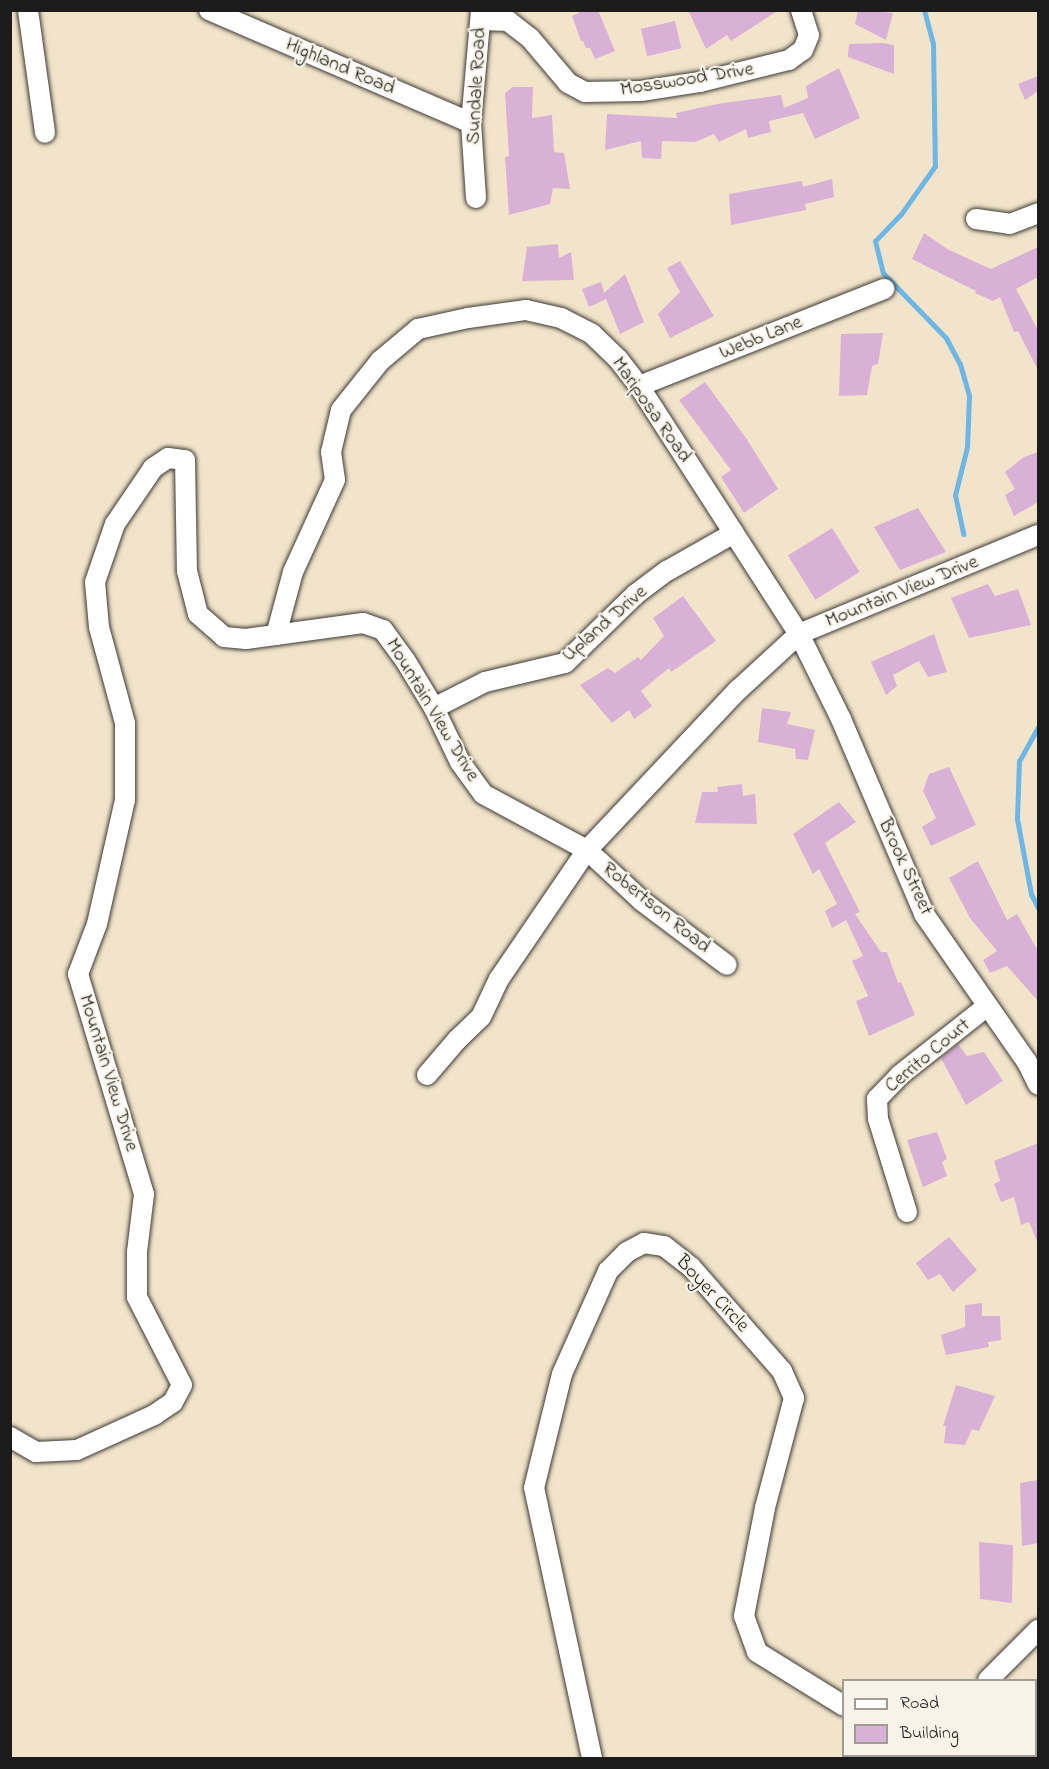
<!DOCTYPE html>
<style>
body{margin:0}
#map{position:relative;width:1049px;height:1769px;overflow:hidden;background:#f2e4ca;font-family:"Indie Flower",sans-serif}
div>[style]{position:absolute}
.stream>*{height:5px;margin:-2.5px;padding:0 2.5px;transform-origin:2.5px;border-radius:2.5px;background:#6db6e5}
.building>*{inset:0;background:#d9b1d7;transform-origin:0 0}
.roads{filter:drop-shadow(0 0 2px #3c3a36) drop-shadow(0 0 2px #3c3a36)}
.minor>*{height:20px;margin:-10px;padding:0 10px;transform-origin:10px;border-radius:10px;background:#fff}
span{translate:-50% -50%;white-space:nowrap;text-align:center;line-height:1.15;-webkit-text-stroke:4.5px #f7f3e8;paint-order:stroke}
.street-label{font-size:20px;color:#1c1c1c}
.frame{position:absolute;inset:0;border:12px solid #1c1c1c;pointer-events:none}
.legend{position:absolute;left:842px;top:1679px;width:195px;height:78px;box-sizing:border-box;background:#f7f3e8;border:2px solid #9f9d96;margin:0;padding:8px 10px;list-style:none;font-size:18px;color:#1c1c1c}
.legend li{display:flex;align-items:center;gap:12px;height:30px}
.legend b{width:30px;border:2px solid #9f9d96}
</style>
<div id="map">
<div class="stream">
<div style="left:924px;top:10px;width:35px;rotate:75deg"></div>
<div style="left:933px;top:44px;width:122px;rotate:89.1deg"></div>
<div style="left:935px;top:166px;width:59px;rotate:125.3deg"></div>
<div style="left:901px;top:214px;width:37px;rotate:134deg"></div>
<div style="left:875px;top:241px;width:33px;rotate:76deg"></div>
<div style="left:883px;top:273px;width:91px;rotate:45.9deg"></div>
<div style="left:946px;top:338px;width:30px;rotate:62deg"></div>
<div style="left:960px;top:364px;width:33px;rotate:74deg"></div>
<div style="left:969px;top:396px;width:51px;rotate:92.2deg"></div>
<div style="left:967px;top:447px;width:49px;rotate:104deg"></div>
<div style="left:955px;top:495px;width:40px;rotate:78deg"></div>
<div style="left:1038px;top:727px;width:39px;rotate:119deg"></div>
<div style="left:1019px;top:761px;width:58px;rotate:92deg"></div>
<div style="left:1017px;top:819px;width:76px;rotate:79.4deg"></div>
<div style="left:1031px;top:894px;width:16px;rotate:63deg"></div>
</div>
<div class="building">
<div style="clip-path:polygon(585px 10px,598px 10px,615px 51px,595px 59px,590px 48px,586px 48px,583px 41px,581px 41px,572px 16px)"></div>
<div style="clip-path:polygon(688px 10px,779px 10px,731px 41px,727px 35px,706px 49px)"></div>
<div style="clip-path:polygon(858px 10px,893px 13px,886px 40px,855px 24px)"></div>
<div style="left:675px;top:21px;width:28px;height:35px;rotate:77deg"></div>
<div style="clip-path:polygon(882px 43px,894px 45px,894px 74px,848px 57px,849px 44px)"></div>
<div style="clip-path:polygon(839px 68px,860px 118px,815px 139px,803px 113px,769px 121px,771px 132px,748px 138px,746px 129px,719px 142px,714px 134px,695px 142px,662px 141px,661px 159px,642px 158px,641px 141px,605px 150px,607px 114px,677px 118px,676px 113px,717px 104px,781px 95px,784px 108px,808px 98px,806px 86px)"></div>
<div style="clip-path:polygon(1038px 76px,1038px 91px,1025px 100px,1018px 84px)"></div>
<div style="clip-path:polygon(513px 87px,533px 87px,532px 118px,552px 115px,554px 152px,564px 153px,570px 189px,553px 188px,550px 204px,509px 215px,505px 157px,509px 156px,505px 93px)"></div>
<div style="clip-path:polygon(832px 179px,834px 197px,805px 204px,806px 210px,731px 225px,729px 194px,802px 181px,803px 187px)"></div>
<div style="clip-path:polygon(924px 233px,949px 250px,991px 269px,1038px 247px,1038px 277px,1016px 289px,1038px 330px,1038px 370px,1018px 331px,1014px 332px,1000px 297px,993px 301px,975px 293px,976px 291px,912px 259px)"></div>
<div style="clip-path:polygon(558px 244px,559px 258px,571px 252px,574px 280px,522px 281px,527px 247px)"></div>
<div style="clip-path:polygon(680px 261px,714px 316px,670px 338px,658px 314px,680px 292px,667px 268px)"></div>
<div style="clip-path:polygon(625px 274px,644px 322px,620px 334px,606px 299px,589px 307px,582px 289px,601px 282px,604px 293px)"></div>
<div style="clip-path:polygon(883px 333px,878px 364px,872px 366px,867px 395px,839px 396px,841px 334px)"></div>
<div style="clip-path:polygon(705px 382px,746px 438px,778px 489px,744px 513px,721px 477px,731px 470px,679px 400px)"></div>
<div style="clip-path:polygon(1038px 452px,1038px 502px,1014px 516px,1005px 495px,1015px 489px,1005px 472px,1024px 457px)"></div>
<div style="clip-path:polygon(918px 508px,946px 552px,900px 570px,874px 527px)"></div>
<div style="left:832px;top:528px;width:52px;height:52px;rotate:58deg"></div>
<div style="clip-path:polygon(988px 584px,995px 596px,1018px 589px,1031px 625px,969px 638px,951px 598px)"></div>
<div style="clip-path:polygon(683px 596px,716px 641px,671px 672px,669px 668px,641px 691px,652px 706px,634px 719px,629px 710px,612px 723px,580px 685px,608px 668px,615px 673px,638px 657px,641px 660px,664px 636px,653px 618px)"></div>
<div style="clip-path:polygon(934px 634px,947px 672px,928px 677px,919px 661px,893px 675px,897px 686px,886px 695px,871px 662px)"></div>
<div style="clip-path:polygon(762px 708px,791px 712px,787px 724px,815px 730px,808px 760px,796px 759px,795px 749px,758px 742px)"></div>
<div style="clip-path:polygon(949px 767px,976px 825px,931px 846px,922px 827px,936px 818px,923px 791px,929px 774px)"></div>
<div style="clip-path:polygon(742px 784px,743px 796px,755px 794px,757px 824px,695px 823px,702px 792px,718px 792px,717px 787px)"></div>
<div style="clip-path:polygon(839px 802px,856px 822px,825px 843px,860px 912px,855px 914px,881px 952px,887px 952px,898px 983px,901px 982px,915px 1015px,869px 1036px,856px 1001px,868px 996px,852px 961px,863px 956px,846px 920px,832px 928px,825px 911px,837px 904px,819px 869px,813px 874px,793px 834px)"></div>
<div style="clip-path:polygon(978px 861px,1007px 920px,1017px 914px,1038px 951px,1038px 1001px,1007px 966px,990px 973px,983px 960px,997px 951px,970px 918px,949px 878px)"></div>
<div style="clip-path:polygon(958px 1044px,967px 1056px,984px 1052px,1003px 1081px,966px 1105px,941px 1058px)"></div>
<div style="clip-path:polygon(937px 1132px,947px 1159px,942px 1162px,947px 1176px,923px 1187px,907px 1140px)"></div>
<div style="clip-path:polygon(1038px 1143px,1038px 1244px,1029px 1222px,1021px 1225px,1014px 1197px,1001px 1202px,994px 1184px,1000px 1181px,994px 1161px)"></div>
<div style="clip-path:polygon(949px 1237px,977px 1270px,953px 1292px,940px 1274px,928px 1280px,916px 1263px)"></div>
<div style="clip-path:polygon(982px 1303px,982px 1316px,1000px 1316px,1001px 1340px,988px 1342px,989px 1347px,946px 1355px,941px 1335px,965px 1327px,965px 1305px)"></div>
<div style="clip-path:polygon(956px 1385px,995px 1396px,979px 1431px,972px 1429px,965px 1445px,944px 1443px,946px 1426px,943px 1426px)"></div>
<div style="clip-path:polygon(1038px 1480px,1038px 1543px,1022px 1546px,1020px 1483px)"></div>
<div style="clip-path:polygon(979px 1542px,1013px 1545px,1012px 1603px,980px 1599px)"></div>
</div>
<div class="roads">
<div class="minor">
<div style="left:28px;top:10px;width:124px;rotate:82.1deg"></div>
<div style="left:209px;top:10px;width:285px;rotate:23.3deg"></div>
<div style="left:481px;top:20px;width:27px;rotate:2deg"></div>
<div style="left:508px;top:21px;width:28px;rotate:38deg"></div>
<div style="left:530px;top:38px;width:59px;rotate:49.8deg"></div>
<div style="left:568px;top:83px;width:19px;rotate:28deg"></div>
<div style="left:585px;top:92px;width:56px;rotate:-1deg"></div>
<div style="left:641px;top:91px;width:60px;rotate:-8.7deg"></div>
<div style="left:700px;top:82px;width:92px;rotate:-13.9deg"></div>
<div style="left:789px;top:60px;width:17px;rotate:-36deg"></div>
<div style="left:803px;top:50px;width:16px;rotate:-68deg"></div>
<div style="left:809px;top:35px;width:26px;rotate:-108deg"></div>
<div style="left:476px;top:198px;width:75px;rotate:-93.8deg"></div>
<div style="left:471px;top:123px;width:113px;rotate:-84.9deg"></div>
<div style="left:976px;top:219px;width:34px;rotate:8deg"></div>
<div style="left:1010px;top:224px;width:30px;rotate:-21deg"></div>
<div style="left:639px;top:386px;width:264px;rotate:-21.6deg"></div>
<div style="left:276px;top:635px;width:65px;rotate:-74.9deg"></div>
<div style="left:293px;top:572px;width:101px;rotate:-65.5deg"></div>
<div style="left:335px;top:480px;width:28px;rotate:-98deg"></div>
<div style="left:331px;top:452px;width:43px;rotate:-76.6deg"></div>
<div style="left:341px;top:410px;width:63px;rotate:-51.5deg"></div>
<div style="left:380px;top:361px;width:50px;rotate:-40.1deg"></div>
<div style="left:418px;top:329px;width:51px;rotate:-12.4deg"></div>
<div style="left:468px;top:318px;width:59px;rotate:-7.9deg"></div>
<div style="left:526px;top:310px;width:36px;rotate:13deg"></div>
<div style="left:561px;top:318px;width:35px;rotate:27deg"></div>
<div style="left:592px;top:334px;width:36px;rotate:44deg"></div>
<div style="left:618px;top:359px;width:34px;rotate:52deg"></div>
<div style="left:639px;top:386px;width:295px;rotate:57.2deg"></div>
<div style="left:799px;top:634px;width:95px;rotate:63.7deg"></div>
<div style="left:841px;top:719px;width:212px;rotate:66.9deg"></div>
<div style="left:924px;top:914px;width:180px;rotate:55.2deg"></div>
<div style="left:1027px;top:1062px;width:25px;rotate:64deg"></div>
<div style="left:434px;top:708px;width:57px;rotate:-27deg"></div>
<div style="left:485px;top:682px;width:82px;rotate:-13.4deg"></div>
<div style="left:565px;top:663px;width:99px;rotate:-44.2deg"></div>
<div style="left:636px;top:594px;width:39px;rotate:-37deg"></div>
<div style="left:667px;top:571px;width:77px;rotate:-29.6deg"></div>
<div style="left:427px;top:1075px;width:46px;rotate:-49.4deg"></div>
<div style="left:457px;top:1040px;width:33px;rotate:-44deg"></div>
<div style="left:481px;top:1017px;width:42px;rotate:-64.7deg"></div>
<div style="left:499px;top:979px;width:156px;rotate:-55.7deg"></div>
<div style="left:587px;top:850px;width:220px;rotate:-46.7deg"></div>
<div style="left:738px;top:690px;width:83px;rotate:-42.6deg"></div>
<div style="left:799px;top:634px;width:259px;rotate:-22.5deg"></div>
<div style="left:907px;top:1212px;width:97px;rotate:-107.3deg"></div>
<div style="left:878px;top:1119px;width:20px;rotate:-93deg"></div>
<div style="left:877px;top:1099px;width:33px;rotate:-46deg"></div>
<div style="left:900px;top:1075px;width:110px;rotate:-38.3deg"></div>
<div style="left:10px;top:1437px;width:30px;rotate:30deg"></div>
<div style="left:36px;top:1452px;width:41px;rotate:-2.8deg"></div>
<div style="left:77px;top:1450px;width:85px;rotate:-24.4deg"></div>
<div style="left:154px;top:1415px;width:23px;rotate:-34deg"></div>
<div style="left:173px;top:1402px;width:19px;rotate:-62deg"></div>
<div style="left:182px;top:1385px;width:99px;rotate:-117.1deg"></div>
<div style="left:137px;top:1297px;width:45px;rotate:-90deg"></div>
<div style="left:137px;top:1252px;width:58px;rotate:-83.1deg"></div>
<div style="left:144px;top:1194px;width:230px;rotate:-106.7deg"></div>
<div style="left:78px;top:974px;width:53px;rotate:-69.2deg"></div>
<div style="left:97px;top:924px;width:127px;rotate:-77.3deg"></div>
<div style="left:125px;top:800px;width:77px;rotate:-90deg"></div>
<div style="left:125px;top:723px;width:99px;rotate:-105.2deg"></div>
<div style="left:99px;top:627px;width:45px;rotate:-95.1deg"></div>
<div style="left:95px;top:582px;width:61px;rotate:-71deg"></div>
<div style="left:115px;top:524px;width:68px;rotate:-55.8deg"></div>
<div style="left:153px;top:468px;width:18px;rotate:-34deg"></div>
<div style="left:168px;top:458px;width:17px;rotate:7deg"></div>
<div style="left:185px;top:460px;width:111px;rotate:89deg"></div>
<div style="left:187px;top:571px;width:44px;rotate:75.7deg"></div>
<div style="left:198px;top:614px;width:35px;rotate:41deg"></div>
<div style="left:224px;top:637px;width:22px;rotate:5deg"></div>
<div style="left:246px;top:639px;width:118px;rotate:-7.8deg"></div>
<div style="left:363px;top:623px;width:21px;rotate:19deg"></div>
<div style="left:383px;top:630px;width:37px;rotate:54deg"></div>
<div style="left:405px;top:660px;width:56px;rotate:58.9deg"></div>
<div style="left:434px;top:708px;width:60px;rotate:64.3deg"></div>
<div style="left:460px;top:762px;width:39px;rotate:54deg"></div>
<div style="left:483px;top:794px;width:118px;rotate:28.3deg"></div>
<div style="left:587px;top:850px;width:75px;rotate:42.8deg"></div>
<div style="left:642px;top:901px;width:106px;rotate:37deg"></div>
<div style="left:988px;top:1680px;width:71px;rotate:-45deg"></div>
<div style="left:985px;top:1756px;width:3px;rotate:45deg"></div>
<div style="left:592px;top:1758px;width:276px;rotate:-102.1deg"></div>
<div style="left:534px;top:1488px;width:117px;rotate:-76.2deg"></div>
<div style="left:562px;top:1374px;width:113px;rotate:-65.9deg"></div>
<div style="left:608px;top:1271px;width:27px;rotate:-45deg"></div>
<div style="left:627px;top:1252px;width:19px;rotate:-28deg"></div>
<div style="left:644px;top:1243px;width:20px;rotate:9deg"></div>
<div style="left:664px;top:1246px;width:34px;rotate:38deg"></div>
<div style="left:691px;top:1267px;width:138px;rotate:48.8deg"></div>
<div style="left:782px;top:1371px;width:30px;rotate:66deg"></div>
<div style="left:794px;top:1398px;width:114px;rotate:104.8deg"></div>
<div style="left:765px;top:1508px;width:110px;rotate:101deg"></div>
<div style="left:744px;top:1616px;width:38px;rotate:70deg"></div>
<div style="left:757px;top:1652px;width:102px;rotate:31.8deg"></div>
</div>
</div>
<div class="street-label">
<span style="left:340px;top:67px;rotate:23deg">Highland Road</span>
<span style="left:687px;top:80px;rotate:-9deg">Mosswood Drive</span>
<span style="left:477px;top:86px;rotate:-87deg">Sundale Road</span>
<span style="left:761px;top:338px;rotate:-22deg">Webb Lane</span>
<span style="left:651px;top:410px;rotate:55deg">Mariposa Road</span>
<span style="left:902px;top:592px;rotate:-22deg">Mountain View Drive</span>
<span style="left:605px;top:624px;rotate:-41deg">Upland Drive</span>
<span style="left:432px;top:710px;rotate:59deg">Mountain View Drive</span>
<span style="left:905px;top:867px;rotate:65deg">Brook Street</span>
<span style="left:656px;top:908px;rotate:39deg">Robertson Road</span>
<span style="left:928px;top:1056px;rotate:-40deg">Cerrito Court</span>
<span style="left:108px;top:1073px;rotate:73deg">Mountain View Drive</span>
<span style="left:712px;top:1294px;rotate:47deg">Boyer Circle</span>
</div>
<div class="frame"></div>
<ul class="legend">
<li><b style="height:8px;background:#fff"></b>Road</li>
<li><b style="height:16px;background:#d9b1d7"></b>Building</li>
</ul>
</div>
